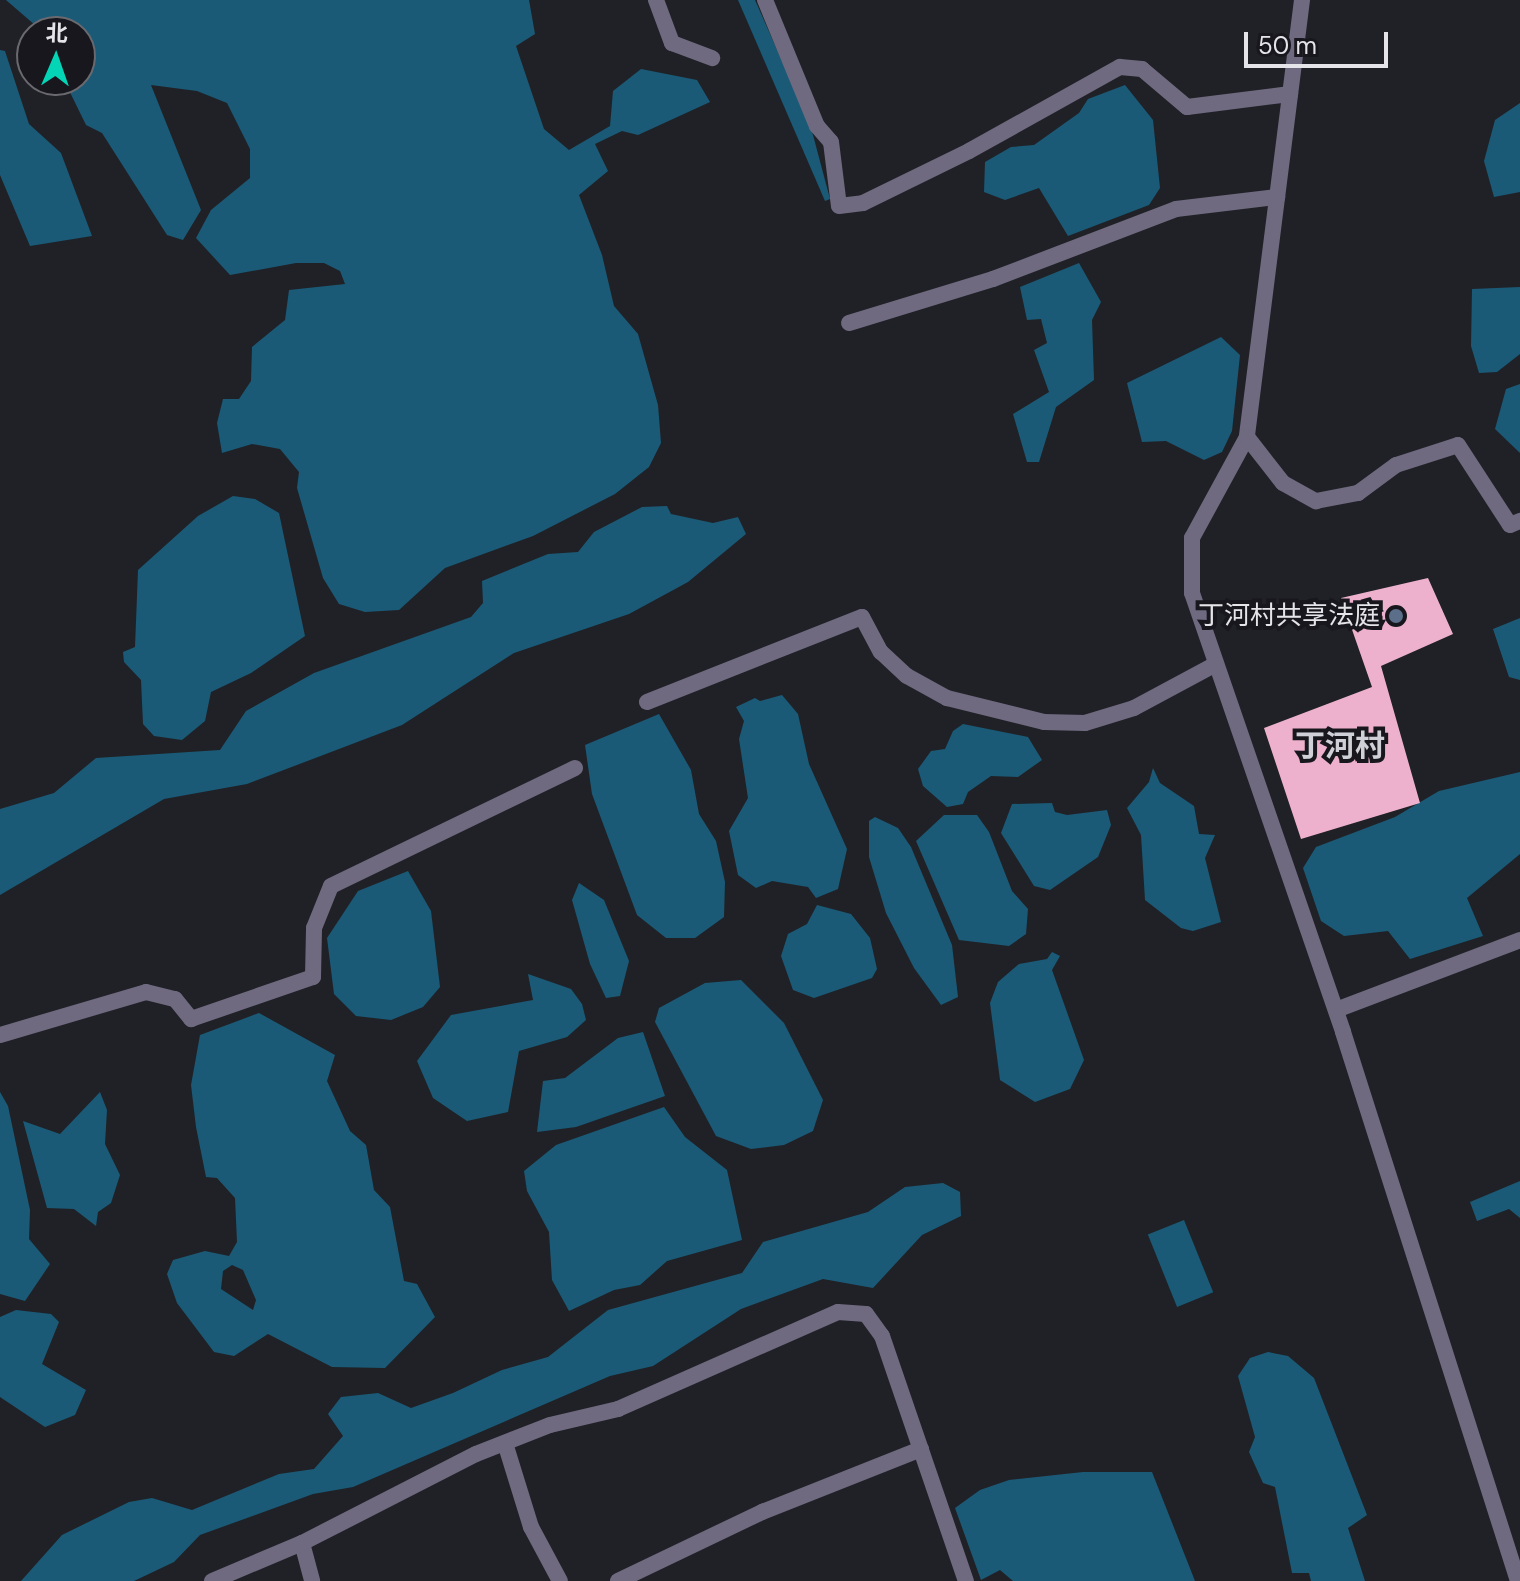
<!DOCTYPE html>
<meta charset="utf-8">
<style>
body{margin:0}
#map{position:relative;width:1520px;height:1581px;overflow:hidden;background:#202126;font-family:"DM Sans","Noto Sans SC",sans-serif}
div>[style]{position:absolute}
.water>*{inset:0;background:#1a5a77;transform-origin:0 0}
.building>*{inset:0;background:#eeb1cd}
.minor>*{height:16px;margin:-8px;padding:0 8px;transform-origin:8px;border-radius:8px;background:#6f6a80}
.dots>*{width:22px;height:22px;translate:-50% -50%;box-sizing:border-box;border:4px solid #17171d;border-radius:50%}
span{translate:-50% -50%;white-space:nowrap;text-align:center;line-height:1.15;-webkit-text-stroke:8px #17171d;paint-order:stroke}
.poi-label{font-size:26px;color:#e5e5e9}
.right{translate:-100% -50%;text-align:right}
.quarter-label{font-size:30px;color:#d0d1d8;font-weight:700}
.north{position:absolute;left:16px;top:16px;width:80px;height:80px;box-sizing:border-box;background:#17171d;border:2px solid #69696f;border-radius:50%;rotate:2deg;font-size:22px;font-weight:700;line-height:32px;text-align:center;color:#e5e5e9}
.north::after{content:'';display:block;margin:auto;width:28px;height:36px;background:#03d5b6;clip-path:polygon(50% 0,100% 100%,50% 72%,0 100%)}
.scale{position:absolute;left:1244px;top:32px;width:144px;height:36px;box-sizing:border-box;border:4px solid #e5e5e9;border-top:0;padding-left:10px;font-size:24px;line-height:28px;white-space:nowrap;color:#e5e5e9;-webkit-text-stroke:6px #17171d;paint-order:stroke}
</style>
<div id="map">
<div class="water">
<div style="clip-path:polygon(6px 0,529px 0,535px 34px,516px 46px,544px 129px,569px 150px,610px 126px,613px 91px,641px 69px,697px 80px,710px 102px,638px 135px,622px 131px,595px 144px,608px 171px,579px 195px,602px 255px,614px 306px,638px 334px,658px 405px,661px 443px,649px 467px,615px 494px,533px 536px,445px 568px,399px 610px,365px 612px,339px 604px,323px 578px,297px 488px,299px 472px,280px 449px,252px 444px,222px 453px,217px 423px,223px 399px,239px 399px,251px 381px,252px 347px,285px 320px,289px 290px,345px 284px,340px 271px,324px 263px,296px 263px,230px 275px,196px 238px,211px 210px,250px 178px,250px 149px,227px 103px,197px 91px,151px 85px,201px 210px,183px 240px,167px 235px,102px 133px,86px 125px,64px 80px,80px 80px,80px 32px,43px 32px)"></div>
<div style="clip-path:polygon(738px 0,755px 0,793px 86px,813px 135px,830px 199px,825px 201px)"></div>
<div style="clip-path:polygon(0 50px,5px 51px,29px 124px,61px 153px,92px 236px,30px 246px,0 175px)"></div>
<div style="clip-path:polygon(1125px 85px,1153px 120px,1160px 188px,1149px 205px,1068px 236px,1039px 188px,1005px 200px,984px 192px,985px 162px,1011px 147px,1034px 145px,1079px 113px,1088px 99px)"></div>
<div style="clip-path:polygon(1520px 103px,1520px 192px,1494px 197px,1484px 161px,1495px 120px)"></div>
<div style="clip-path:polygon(1079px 263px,1101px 302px,1092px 320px,1094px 380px,1056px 407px,1039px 462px,1027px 462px,1013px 414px,1049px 392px,1034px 350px,1047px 343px,1041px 319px,1027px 320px,1020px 287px)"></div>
<div style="clip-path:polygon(1520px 287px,1520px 354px,1497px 372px,1479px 373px,1471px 346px,1472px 289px)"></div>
<div style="clip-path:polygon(1221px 337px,1240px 355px,1232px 431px,1222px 452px,1204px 460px,1166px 441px,1142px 442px,1127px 383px)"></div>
<div style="clip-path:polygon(1520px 384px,1520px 453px,1495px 429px,1506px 389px)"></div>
<div style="clip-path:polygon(233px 496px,255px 499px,279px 513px,305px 636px,251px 673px,211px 692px,205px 721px,182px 740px,154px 736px,143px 724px,141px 680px,124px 662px,123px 652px,135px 647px,138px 570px,198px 516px)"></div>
<div style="clip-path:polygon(667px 506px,671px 514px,713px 523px,738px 517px,746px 534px,688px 582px,629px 614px,514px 653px,402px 725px,247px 784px,164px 799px,0 895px,0 809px,54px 793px,96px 758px,220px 750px,246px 711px,314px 673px,471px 617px,483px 603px,482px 581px,548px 554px,578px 552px,594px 532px,642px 507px)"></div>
<div style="clip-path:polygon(1520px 618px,1520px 680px,1509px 677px,1493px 629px)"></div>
<div style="clip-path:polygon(782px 695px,798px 714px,809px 764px,847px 849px,838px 889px,816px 898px,808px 887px,772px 881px,756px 888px,738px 875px,729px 831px,748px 798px,739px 739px,744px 721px,736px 707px,755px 698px,760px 701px)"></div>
<div style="clip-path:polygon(659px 714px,691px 770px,699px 814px,716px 841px,725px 882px,724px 917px,695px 938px,666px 938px,637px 915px,592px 794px,585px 745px)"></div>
<div style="clip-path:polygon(963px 724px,1028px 737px,1042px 760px,1018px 777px,991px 776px,968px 792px,963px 804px,947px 807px,923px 786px,918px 769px,931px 751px,945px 749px,953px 731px)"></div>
<div style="clip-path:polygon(1153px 768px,1160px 783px,1194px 806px,1199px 834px,1215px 835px,1205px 858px,1221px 922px,1193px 931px,1181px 928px,1145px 900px,1141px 835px,1127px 808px,1149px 782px)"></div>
<div style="clip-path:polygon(1520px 772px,1520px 854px,1467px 898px,1483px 936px,1410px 959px,1388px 931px,1344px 936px,1321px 921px,1303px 868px,1316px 847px,1395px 817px,1439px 791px)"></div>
<div style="clip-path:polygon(1052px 803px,1055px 812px,1067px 815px,1107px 810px,1111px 825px,1098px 857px,1050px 890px,1034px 886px,1001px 833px,1012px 804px)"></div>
<div style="clip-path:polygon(944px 815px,977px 815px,989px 832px,1012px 891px,1028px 909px,1026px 934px,1009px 946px,959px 940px,916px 841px)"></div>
<div style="clip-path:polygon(875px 817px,898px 828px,911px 847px,952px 945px,958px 997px,941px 1005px,914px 968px,886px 913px,869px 857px,869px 821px)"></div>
<div style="clip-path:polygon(408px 871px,431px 911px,440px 987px,423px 1007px,391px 1020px,356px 1016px,334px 994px,327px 938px,358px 891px)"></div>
<div style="clip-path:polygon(579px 883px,604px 900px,629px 961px,620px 996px,606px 998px,590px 964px,572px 900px)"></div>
<div style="clip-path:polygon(817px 905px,851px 914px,870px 938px,877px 969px,872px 978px,814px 998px,793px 990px,781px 956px,788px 934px,807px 924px)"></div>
<div style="clip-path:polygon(1052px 952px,1060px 956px,1052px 970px,1084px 1060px,1070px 1089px,1035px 1102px,1000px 1080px,990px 1003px,998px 982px,1019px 964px,1047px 959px)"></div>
<div style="clip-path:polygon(528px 974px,571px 989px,582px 1004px,586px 1020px,567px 1037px,519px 1051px,508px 1112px,467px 1121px,433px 1098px,417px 1061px,451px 1015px,533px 1000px)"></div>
<div style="clip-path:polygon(741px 980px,784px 1023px,823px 1100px,813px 1131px,784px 1145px,751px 1149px,716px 1136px,655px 1022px,659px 1008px,705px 983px)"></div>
<div style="clip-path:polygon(evenodd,259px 1013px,335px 1055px,327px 1081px,350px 1131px,366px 1145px,374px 1190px,390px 1207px,404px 1281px,417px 1284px,435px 1317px,385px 1368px,332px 1367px,268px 1334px,234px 1356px,214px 1352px,177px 1303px,167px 1274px,173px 1260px,205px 1251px,229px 1256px,237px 1242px,235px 1198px,217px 1178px,206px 1177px,196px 1127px,191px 1085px,200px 1035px,259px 1013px,232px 1265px,243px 1270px,256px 1300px,253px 1310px,221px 1289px,223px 1271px,232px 1265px)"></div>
<div style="clip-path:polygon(643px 1032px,665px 1096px,576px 1127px,537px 1132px,543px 1081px,565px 1078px,618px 1038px)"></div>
<div style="clip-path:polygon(0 1092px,8px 1106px,30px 1210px,29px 1239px,50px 1264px,25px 1301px,0 1294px)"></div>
<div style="clip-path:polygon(100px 1092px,107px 1110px,105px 1144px,120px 1175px,111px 1203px,98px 1212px,96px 1226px,74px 1209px,47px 1208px,23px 1121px,60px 1134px)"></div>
<div style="clip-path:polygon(664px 1107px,685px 1137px,727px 1170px,742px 1240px,667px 1261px,640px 1285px,614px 1290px,569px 1311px,552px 1280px,549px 1232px,527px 1191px,524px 1171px,556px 1145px)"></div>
<div style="clip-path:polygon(1520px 1181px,1520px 1218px,1509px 1209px,1477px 1221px,1470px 1202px)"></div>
<div style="clip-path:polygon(943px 1183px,960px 1192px,961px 1216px,922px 1235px,873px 1288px,823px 1279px,741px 1309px,653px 1366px,610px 1376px,353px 1487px,313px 1494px,200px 1535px,174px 1562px,134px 1581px,21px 1581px,62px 1535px,129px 1502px,152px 1498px,192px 1510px,279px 1474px,314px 1469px,343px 1436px,328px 1414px,341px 1397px,378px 1393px,411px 1408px,453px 1393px,502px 1370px,548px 1357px,608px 1310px,742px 1273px,763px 1242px,868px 1212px,905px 1187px)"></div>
<div style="left:1184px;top:1220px;width:78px;height:39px;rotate:68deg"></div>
<div style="clip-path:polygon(16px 1310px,51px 1314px,59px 1322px,42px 1364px,86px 1390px,75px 1415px,45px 1427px,0 1397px,0 1317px)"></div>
<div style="clip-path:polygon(1268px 1352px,1288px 1356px,1314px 1378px,1367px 1515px,1348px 1528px,1365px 1581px,1311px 1581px,1309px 1573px,1292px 1573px,1275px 1487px,1263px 1483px,1249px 1452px,1255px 1437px,1238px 1376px,1250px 1358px)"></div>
<div style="clip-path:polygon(1083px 1472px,1152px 1472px,1195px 1581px,1013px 1581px,1000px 1570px,981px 1580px,955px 1508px,980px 1490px,1009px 1480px)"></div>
</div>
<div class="building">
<div style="clip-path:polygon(1428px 578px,1453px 634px,1381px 666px,1420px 803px,1301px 839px,1264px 728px,1372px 687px,1341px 598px)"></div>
</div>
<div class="minor">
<div style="left:656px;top:0;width:46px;rotate:69.6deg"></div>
<div style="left:672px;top:43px;width:43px;rotate:20.6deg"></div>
<div style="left:765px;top:0;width:136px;rotate:67.6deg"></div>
<div style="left:817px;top:126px;width:21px;rotate:49deg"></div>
<div style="left:831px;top:142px;width:64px;rotate:82.9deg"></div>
<div style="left:839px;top:206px;width:24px;rotate:-7deg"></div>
<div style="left:863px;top:203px;width:118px;rotate:-26.1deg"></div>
<div style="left:969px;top:151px;width:173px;rotate:-29.1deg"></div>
<div style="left:1120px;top:67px;width:22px;rotate:5deg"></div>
<div style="left:1142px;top:69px;width:59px;rotate:40.2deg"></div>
<div style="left:1187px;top:107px;width:104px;rotate:-7.2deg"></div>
<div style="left:1302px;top:0;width:440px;rotate:97.2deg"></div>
<div style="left:1247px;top:437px;width:115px;rotate:118.6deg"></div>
<div style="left:1192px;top:538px;width:55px;rotate:90deg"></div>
<div style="left:1192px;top:593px;width:464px;rotate:71deg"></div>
<div style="left:1343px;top:1032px;width:576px;rotate:72.32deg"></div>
<div style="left:849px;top:323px;width:151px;rotate:-17deg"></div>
<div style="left:993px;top:279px;width:196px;rotate:-20.9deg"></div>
<div style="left:1176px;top:209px;width:102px;rotate:-6.8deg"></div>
<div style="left:1247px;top:437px;width:58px;rotate:52deg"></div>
<div style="left:1283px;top:483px;width:38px;rotate:29deg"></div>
<div style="left:1316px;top:501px;width:43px;rotate:-10.8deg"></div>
<div style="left:1358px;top:493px;width:47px;rotate:-36.4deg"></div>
<div style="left:1396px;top:465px;width:65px;rotate:-17.9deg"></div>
<div style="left:1458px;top:445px;width:95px;rotate:57deg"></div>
<div style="left:1510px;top:525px;width:11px;rotate:-22deg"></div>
<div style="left:647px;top:702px;width:231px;rotate:-21.6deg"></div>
<div style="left:862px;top:617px;width:40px;rotate:62deg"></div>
<div style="left:881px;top:652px;width:35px;rotate:43deg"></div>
<div style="left:907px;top:676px;width:46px;rotate:28.8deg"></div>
<div style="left:947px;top:698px;width:100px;rotate:13.9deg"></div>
<div style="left:1044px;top:722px;width:41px;rotate:1.4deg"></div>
<div style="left:1085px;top:723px;width:51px;rotate:-17deg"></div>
<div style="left:1134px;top:708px;width:93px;rotate:-28.2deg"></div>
<div style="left:1336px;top:1010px;width:197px;rotate:-20.8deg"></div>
<div style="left:0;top:1035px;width:152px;rotate:-16.4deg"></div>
<div style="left:146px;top:992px;width:30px;rotate:14deg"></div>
<div style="left:175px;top:999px;width:26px;rotate:51deg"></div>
<div style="left:191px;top:1019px;width:129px;rotate:-19deg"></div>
<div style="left:313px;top:977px;width:49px;rotate:-88.8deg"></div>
<div style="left:314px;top:928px;width:45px;rotate:-68deg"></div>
<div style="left:331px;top:886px;width:271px;rotate:-25.8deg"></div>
<div style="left:505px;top:1443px;width:88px;rotate:72.8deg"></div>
<div style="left:531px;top:1527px;width:61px;rotate:61.8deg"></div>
<div style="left:302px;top:1543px;width:39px;rotate:75deg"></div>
<div style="left:212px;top:1581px;width:98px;rotate:-22.9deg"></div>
<div style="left:302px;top:1543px;width:195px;rotate:-27.1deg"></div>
<div style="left:476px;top:1454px;width:79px;rotate:-21.4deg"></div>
<div style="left:550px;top:1425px;width:70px;rotate:-13.2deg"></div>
<div style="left:618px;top:1409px;width:240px;rotate:-23.8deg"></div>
<div style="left:838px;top:1312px;width:28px;rotate:4deg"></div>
<div style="left:866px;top:1314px;width:27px;rotate:54deg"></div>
<div style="left:882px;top:1336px;width:259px;rotate:71.1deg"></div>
<div style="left:618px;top:1581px;width:160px;rotate:-25.6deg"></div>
<div style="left:762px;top:1512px;width:171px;rotate:-21.6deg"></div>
</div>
<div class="dots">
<div style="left:1396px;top:616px;background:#5c6f8a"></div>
</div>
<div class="poi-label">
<span class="right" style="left:1380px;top:616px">丁河村共享法庭</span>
</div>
<div class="quarter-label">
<span style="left:1340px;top:746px">丁河村</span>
</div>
<div class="north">北</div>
<div class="scale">50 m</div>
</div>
